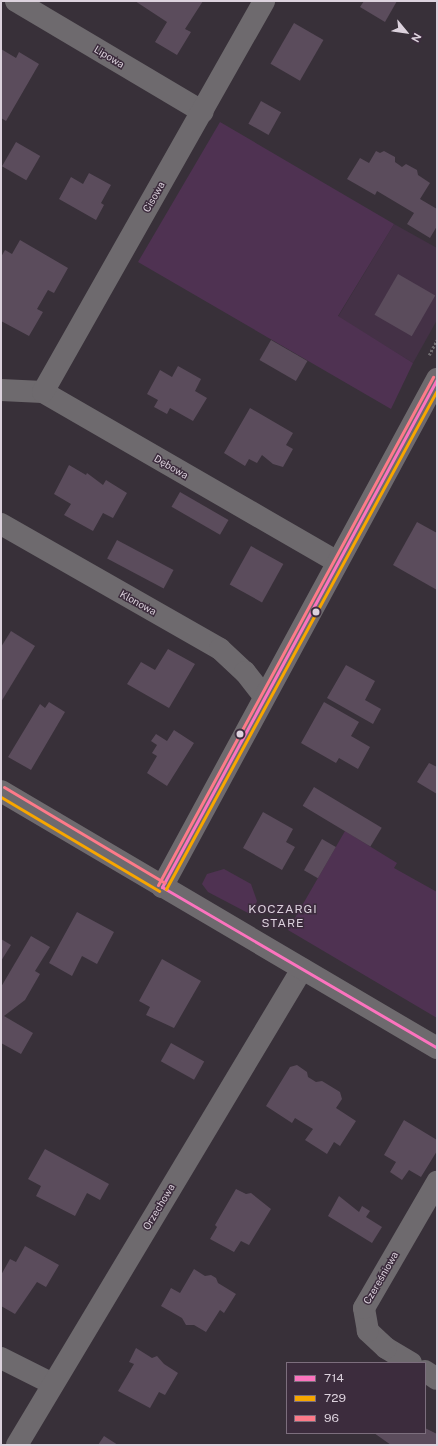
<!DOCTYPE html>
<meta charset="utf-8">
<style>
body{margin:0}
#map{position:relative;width:438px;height:1446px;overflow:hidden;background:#383039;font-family:"Public Sans",sans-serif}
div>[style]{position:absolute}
.built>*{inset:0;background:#443146}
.green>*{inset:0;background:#4f3252}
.building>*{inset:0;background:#5b4c5c;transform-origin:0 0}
.path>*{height:2.5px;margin-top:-1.25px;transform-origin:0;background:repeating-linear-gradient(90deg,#6e6b6f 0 2px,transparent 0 4px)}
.minor>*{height:22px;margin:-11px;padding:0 11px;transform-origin:11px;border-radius:11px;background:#6e6a6e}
.tertiary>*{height:22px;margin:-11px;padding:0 11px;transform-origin:11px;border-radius:11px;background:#6e6a6e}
.bus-1>*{height:3px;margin:-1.5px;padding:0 1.5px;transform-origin:1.5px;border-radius:1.5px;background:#fc73be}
.bus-2>*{height:3px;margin:-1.5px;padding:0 1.5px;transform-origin:1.5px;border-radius:1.5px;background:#f7a600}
.bus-3>*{height:3px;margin:-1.5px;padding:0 1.5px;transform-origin:1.5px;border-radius:1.5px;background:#fd7a89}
.dots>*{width:11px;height:11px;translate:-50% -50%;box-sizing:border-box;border:2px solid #3c2c3d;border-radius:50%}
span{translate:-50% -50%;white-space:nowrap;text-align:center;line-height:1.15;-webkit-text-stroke:3px #3c2c3d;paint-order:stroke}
.street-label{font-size:10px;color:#dcd2dd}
.quarter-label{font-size:12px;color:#dcd2dd;letter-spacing:1px}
.frame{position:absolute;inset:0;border:2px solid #dcd2dd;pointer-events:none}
.legend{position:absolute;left:286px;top:1362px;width:140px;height:72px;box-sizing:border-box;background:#3c2c3d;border:1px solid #7c6e7d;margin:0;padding:5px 7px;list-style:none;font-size:12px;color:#dcd2dd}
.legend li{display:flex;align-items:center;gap:8px;height:20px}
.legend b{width:20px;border:1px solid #7c6e7d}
.north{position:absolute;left:386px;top:12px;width:40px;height:40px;-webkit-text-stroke:3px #3c2c3d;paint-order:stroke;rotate:119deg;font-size:11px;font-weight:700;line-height:16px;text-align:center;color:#dcd2dd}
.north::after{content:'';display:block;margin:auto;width:14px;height:18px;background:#dcd2dd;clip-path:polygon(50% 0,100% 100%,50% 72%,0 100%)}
</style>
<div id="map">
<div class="built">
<div style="clip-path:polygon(394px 224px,437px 248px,437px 320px,413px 363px,338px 317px)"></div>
</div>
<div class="green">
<div style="clip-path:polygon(220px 122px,394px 224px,338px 316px,413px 363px,391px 409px,138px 262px)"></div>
<div style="clip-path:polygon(345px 831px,397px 863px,394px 868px,437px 892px,437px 1018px,288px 930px)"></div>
<div style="clip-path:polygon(224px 869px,251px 884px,257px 901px,253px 911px,248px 913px,208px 892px,202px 884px,207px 874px)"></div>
</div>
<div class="building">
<div style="clip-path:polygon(135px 1px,203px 1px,185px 29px,191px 32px,177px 55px,155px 42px,167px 22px)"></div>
<div style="clip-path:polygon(364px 1px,397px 1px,385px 22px,360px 7px)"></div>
<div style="left:294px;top:23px;width:34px;height:47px;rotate:30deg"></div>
<div style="clip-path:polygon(1px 49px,16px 58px,19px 52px,39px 64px,6px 121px,1px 118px)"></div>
<div style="left:261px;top:101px;width:23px;height:26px;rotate:29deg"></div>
<div style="left:16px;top:142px;width:28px;height:28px;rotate:30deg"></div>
<div style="clip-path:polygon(376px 151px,380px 153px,384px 151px,395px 157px,395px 162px,402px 167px,406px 164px,417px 170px,418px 175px,430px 183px,420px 199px,437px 209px,437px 226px,430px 238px,407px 224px,414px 213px,377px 191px,375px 195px,347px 179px,360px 158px,369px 163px)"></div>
<div style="clip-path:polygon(89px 173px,111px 185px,101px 203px,104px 205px,96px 220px,59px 199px,71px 177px,83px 184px)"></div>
<div style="clip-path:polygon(20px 240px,68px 268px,54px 293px,48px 290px,37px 309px,43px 312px,29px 336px,1px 321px,1px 257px,5px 250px,12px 254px)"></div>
<div style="left:398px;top:274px;width:43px;height:47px;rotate:30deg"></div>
<div style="left:271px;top:340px;width:42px;height:23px;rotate:30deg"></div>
<div style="clip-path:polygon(178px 366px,201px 379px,195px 391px,207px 398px,193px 421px,170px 408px,167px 414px,154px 407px,158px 400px,147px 394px,160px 370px,172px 377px)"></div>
<div style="clip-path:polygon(250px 408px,293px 433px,286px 445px,293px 449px,283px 467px,273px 464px,262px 455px,257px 463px,249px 459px,245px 466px,224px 453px)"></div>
<div style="clip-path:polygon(69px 465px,86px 475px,87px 473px,103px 485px,106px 480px,127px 493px,113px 518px,103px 513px,93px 531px,64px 515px,71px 504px,54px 494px)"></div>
<div style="left:180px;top:492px;width:56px;height:17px;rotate:30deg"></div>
<div style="clip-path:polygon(417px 522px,437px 533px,437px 590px,393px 565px)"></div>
<div style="left:117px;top:540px;width:64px;height:21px;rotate:28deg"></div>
<div style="left:251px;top:546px;width:37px;height:44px;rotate:29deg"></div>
<div style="clip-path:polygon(11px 631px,35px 646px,1px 702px,1px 647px)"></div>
<div style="clip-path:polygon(168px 649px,195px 664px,169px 708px,127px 684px,141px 662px,155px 670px)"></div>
<div style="clip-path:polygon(346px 665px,375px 681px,365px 700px,381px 709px,373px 724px,327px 698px)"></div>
<div style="clip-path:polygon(49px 702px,65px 712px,31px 770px,8px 757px,40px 704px,45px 708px)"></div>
<div style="clip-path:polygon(324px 702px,359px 722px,351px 736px,370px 747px,358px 769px,339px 758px,336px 763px,301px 743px)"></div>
<div style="clip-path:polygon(174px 730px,194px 743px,167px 786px,147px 773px,157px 756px,152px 753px,157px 745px,151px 741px,156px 734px,167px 741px)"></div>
<div style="clip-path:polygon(429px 763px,437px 767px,437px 794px,417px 782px)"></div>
<div style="left:314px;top:787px;width:79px;height:22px;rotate:31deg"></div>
<div style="clip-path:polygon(263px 812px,293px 829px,286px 842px,295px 847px,282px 870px,243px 848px)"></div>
<div style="left:322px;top:839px;width:16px;height:36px;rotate:30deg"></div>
<div style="clip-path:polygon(77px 912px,114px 932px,97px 964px,82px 956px,72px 976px,49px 963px)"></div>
<div style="clip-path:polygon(31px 936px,50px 947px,35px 971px,40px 974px,25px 1000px,4px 1016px,33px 1033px,21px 1054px,1px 1043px,1px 987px)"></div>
<div style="clip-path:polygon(1px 939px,11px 945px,1px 961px)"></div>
<div style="clip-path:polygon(162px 959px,201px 981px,174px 1028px,146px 1015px,150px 1007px,139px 1001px)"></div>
<div style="left:171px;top:1043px;width:38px;height:21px;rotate:29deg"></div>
<div style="clip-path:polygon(297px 1065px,307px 1072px,308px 1077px,316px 1082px,322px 1081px,340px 1092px,342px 1099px,336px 1108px,356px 1121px,340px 1146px,334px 1142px,327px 1154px,305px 1140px,313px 1129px,295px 1118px,292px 1123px,266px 1106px,290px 1067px)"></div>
<div style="clip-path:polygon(404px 1120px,437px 1140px,437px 1151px,421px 1177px,409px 1170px,402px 1180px,390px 1172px,396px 1162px,384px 1155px)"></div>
<div style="clip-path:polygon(45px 1149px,109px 1184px,100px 1200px,87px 1193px,75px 1216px,36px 1196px,41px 1186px,28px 1179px)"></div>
<div style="clip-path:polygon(236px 1189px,246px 1194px,251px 1193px,271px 1209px,249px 1245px,241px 1241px,234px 1252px,210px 1239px,217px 1227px,215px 1225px)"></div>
<div style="clip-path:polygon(339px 1196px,359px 1212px,362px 1206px,370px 1211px,366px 1217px,382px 1227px,372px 1243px,328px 1216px)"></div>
<div style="clip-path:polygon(25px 1246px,59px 1265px,46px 1287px,37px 1282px,15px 1314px,1px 1306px,1px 1275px,10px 1259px,16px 1262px)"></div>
<div style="clip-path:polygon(194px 1269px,205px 1276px,211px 1275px,216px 1278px,218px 1283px,236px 1294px,224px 1313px,220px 1310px,206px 1332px,194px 1325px,186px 1325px,182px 1318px,161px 1306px,171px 1288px,180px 1293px)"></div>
<div style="clip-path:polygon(136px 1348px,152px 1358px,157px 1356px,164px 1364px,178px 1373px,165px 1395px,159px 1392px,150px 1408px,118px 1391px,134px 1364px,129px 1362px)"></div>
<div style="clip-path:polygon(425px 1428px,437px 1434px,437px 1445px,391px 1445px,374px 1433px,425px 1433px)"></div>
<div style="clip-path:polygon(104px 1436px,118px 1445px,98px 1445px)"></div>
</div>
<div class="path">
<div style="left:429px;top:355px;width:17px;rotate:-62deg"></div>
</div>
<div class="minor">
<div style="left:16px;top:1px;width:217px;rotate:30.7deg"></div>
<div style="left:1px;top:390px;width:42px;rotate:2.7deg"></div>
<div style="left:43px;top:392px;width:340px;rotate:30deg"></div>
<div style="left:43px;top:392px;width:449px;rotate:-60.5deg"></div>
<div style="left:1px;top:524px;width:252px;rotate:29.7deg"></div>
<div style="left:220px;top:649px;width:34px;rotate:43deg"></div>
<div style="left:245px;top:672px;width:31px;rotate:52deg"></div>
<div style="left:1px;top:1358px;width:58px;rotate:26.6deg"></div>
<div style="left:411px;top:1363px;width:29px;rotate:-149deg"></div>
<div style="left:386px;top:1348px;width:25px;rotate:-137deg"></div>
<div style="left:368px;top:1331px;width:23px;rotate:-100deg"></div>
<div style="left:364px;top:1308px;width:146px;rotate:-59.9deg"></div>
<div style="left:425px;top:1371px;width:14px;rotate:34deg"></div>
<div style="left:17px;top:1445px;width:555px;rotate:-59.09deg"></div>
</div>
<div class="tertiary">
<div style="left:1px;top:791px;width:506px;rotate:30.52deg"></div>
<div style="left:162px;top:887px;width:578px;rotate:-61.57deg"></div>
</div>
<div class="bus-1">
<div style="left:162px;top:887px;width:578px;rotate:-61.57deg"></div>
<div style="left:162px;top:887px;width:319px;rotate:30.3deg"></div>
</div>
<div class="bus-2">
<div style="left:1px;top:797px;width:184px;rotate:30.7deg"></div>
<div style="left:166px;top:889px;width:568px;rotate:-61.49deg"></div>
</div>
<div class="bus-3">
<div style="left:4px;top:787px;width:187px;rotate:30.8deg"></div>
<div style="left:158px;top:885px;width:578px;rotate:-61.57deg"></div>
</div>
<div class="dots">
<div style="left:316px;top:612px;background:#dcd2dd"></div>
<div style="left:240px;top:734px;background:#dcd2dd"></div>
</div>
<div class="street-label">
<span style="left:109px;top:57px;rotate:31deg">Lipowa</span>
<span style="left:154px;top:197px;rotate:-60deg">Cisowa</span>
<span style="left:171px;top:467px;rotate:30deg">Dębowa</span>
<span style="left:138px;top:603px;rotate:29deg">Klonowa</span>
<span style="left:159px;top:1207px;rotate:-59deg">Orzechowa</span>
<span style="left:381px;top:1278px;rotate:-60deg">Czereśniowa</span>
</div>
<div class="quarter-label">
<span style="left:283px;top:917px">KOCZARGI<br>STARE</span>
</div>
<div class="frame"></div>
<ul class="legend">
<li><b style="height:5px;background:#fc73be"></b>714</li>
<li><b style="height:5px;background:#f7a600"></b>729</li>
<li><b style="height:5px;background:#fd7a89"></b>96</li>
</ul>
<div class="north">N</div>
</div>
